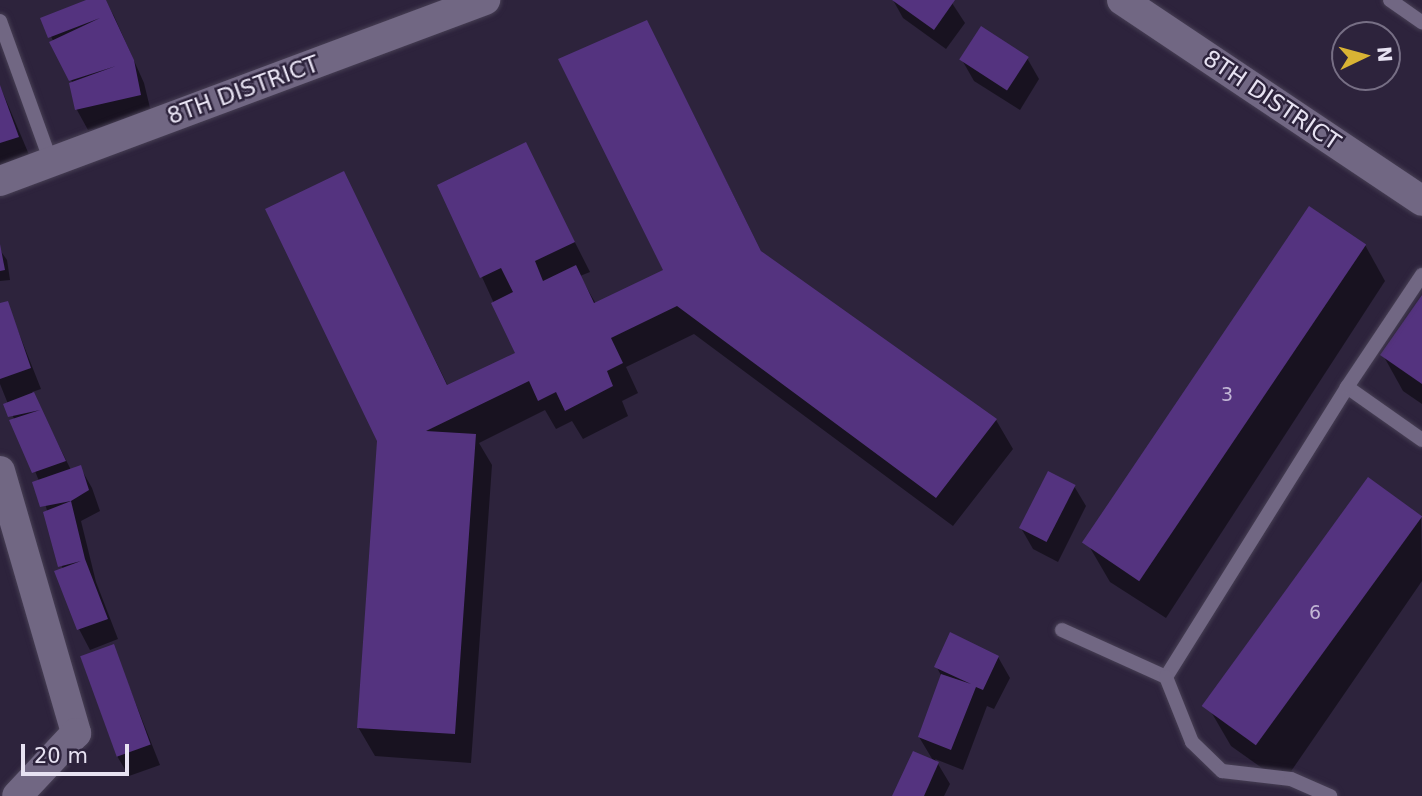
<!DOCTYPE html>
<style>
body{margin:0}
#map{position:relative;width:1422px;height:796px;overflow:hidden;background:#2d233c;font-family:"DejaVu Sans",sans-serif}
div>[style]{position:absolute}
.shadow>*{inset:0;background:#0007}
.building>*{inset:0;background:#54337f;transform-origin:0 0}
.roads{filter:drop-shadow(0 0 2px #473f54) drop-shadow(0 0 2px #473f54)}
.lane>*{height:14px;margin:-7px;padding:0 7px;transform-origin:7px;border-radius:7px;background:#716783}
.street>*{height:30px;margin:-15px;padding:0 15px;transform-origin:15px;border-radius:15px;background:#716783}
span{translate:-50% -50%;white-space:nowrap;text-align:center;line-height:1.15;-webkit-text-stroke:5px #2d233c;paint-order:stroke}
.number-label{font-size:19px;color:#c2b6d5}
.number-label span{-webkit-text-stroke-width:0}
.street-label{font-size:23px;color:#e7e2f2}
.north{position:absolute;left:1331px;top:21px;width:70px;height:70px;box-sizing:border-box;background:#2d233c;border:2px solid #776f85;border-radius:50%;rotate:85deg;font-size:19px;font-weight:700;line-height:28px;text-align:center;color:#e7e2f2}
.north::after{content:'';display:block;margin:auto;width:24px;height:32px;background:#d9b334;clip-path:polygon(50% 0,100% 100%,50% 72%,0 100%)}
.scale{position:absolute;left:21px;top:744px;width:108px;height:32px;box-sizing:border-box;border:4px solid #e7e2f2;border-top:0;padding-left:9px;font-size:21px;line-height:24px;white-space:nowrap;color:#e7e2f2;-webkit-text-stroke:5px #2d233c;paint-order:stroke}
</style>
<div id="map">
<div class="shadow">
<div style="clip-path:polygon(90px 0,105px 0,114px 16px,144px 83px,152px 116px,88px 130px,77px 110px,73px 84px,43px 19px)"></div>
<div style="clip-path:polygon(893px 0,950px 0,965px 23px,946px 49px,903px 18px)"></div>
<div style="clip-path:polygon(647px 22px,763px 255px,996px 420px,1013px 449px,953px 526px,694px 334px,626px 367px,638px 393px,622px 401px,628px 416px,583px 439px,572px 421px,556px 429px,545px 410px,479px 443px,492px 465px,471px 763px,375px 756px,358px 727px,379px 440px,343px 173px,448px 386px,517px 354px,482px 277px,525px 144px,590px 272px,580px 276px,596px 304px,665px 271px)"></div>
<div style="clip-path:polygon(1027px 58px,1039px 79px,1020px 110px,974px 81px,962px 60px)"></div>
<div style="clip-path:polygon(0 86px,30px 157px,0 168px)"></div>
<div style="clip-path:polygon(1365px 245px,1385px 281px,1166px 618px,1110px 582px,1089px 546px)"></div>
<div style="clip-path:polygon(0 250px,7px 260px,10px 280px,0 281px)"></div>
<div style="clip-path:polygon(1422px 299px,1422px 404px,1403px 391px,1383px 355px)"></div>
<div style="clip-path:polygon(7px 303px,41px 389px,32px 392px,71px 470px,80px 467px,92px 488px,100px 511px,81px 521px,96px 582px,118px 639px,90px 650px,79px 629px,39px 481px,0 384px,0 305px)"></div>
<div style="clip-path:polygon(1074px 486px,1086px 506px,1058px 562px,1033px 549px,1021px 528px)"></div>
<div style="clip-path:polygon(1421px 516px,1422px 581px,1283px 783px,1231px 746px,1210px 710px)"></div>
<div style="clip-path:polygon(113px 646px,160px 765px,129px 776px,117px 756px)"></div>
<div style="clip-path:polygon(998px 657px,1010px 678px,994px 709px,987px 706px,963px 770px,935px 759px,950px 784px,944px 796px,894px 796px,934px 762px,919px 737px,942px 677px,936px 666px)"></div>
</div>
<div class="building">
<div style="clip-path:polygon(86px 0,106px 0,134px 60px,141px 95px,75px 110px,69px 83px,116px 66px,69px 81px,49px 42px,100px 18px,48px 38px,40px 18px)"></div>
<div style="clip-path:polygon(892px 0,955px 0,934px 30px)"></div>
<div style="clip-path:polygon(647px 20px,761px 251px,997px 419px,936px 498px,677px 306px,611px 338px,623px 363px,607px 371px,613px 386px,565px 411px,556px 392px,538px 401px,529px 381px,426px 431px,476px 434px,455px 734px,357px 728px,377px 441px,265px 209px,344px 171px,447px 385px,515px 353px,491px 303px,513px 292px,501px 268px,480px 278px,437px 185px,526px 142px,575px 242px,535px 261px,543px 281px,576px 265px,594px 303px,663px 270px,558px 59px)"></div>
<div style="left:981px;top:26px;width:57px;height:40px;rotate:33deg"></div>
<div style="clip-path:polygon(0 85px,19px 137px,0 143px)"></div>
<div style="left:1309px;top:206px;width:69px;height:406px;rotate:34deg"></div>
<div style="clip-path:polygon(0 244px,5px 270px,0 271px)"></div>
<div style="clip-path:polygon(1422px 295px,1422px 384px,1380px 355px)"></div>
<div style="clip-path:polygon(8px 301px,31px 368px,0 379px,0 303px)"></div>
<div style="clip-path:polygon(34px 392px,66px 461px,32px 473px,9px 420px,40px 410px,8px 417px,3px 404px)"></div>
<div style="clip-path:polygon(81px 465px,89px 490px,71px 501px,40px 507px,32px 482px)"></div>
<div style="left:1048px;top:471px;width:31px;height:64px;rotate:27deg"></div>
<div style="left:1368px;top:477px;width:67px;height:283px;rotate:36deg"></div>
<div style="clip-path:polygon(71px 501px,85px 559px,108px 619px,77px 630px,54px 571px,81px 561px,58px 567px,43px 512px)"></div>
<div style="clip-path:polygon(950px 632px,999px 656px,983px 690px,976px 687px,951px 750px,918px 737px,941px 674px,971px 684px,934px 667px)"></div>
<div style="left:114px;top:644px;width:107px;height:36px;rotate:70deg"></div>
<div style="clip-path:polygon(913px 751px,939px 762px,924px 796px,892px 796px)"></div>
</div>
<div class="roads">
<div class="lane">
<div style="left:1390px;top:0;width:39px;rotate:35deg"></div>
<div style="left:0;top:21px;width:150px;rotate:70.1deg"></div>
<div style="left:1347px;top:387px;width:92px;rotate:35.2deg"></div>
<div style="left:1062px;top:630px;width:114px;rotate:24.3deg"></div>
<div style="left:1166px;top:677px;width:342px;rotate:-58deg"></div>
<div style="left:1347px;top:387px;width:135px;rotate:-56.2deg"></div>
<div style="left:1166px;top:677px;width:70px;rotate:68.2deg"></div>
<div style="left:1192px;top:742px;width:42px;rotate:44deg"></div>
<div style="left:1222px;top:771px;width:69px;rotate:6.6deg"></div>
<div style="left:1291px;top:779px;width:43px;rotate:23.6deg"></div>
</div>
<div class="street">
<div style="left:1122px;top:0;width:361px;rotate:33.8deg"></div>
<div style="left:0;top:181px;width:518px;rotate:-20.47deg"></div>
<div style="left:0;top:471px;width:273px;rotate:73.8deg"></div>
<div style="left:76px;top:733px;width:86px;rotate:133.1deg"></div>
</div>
</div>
<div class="number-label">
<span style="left:1227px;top:395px">3</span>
<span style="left:1315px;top:613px">6</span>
</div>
<div class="street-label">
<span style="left:243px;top:90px;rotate:-20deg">8TH DISTRICT</span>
<span style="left:1272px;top:100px;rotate:34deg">8TH DISTRICT</span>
</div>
<div class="north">N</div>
<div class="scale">20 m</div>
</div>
